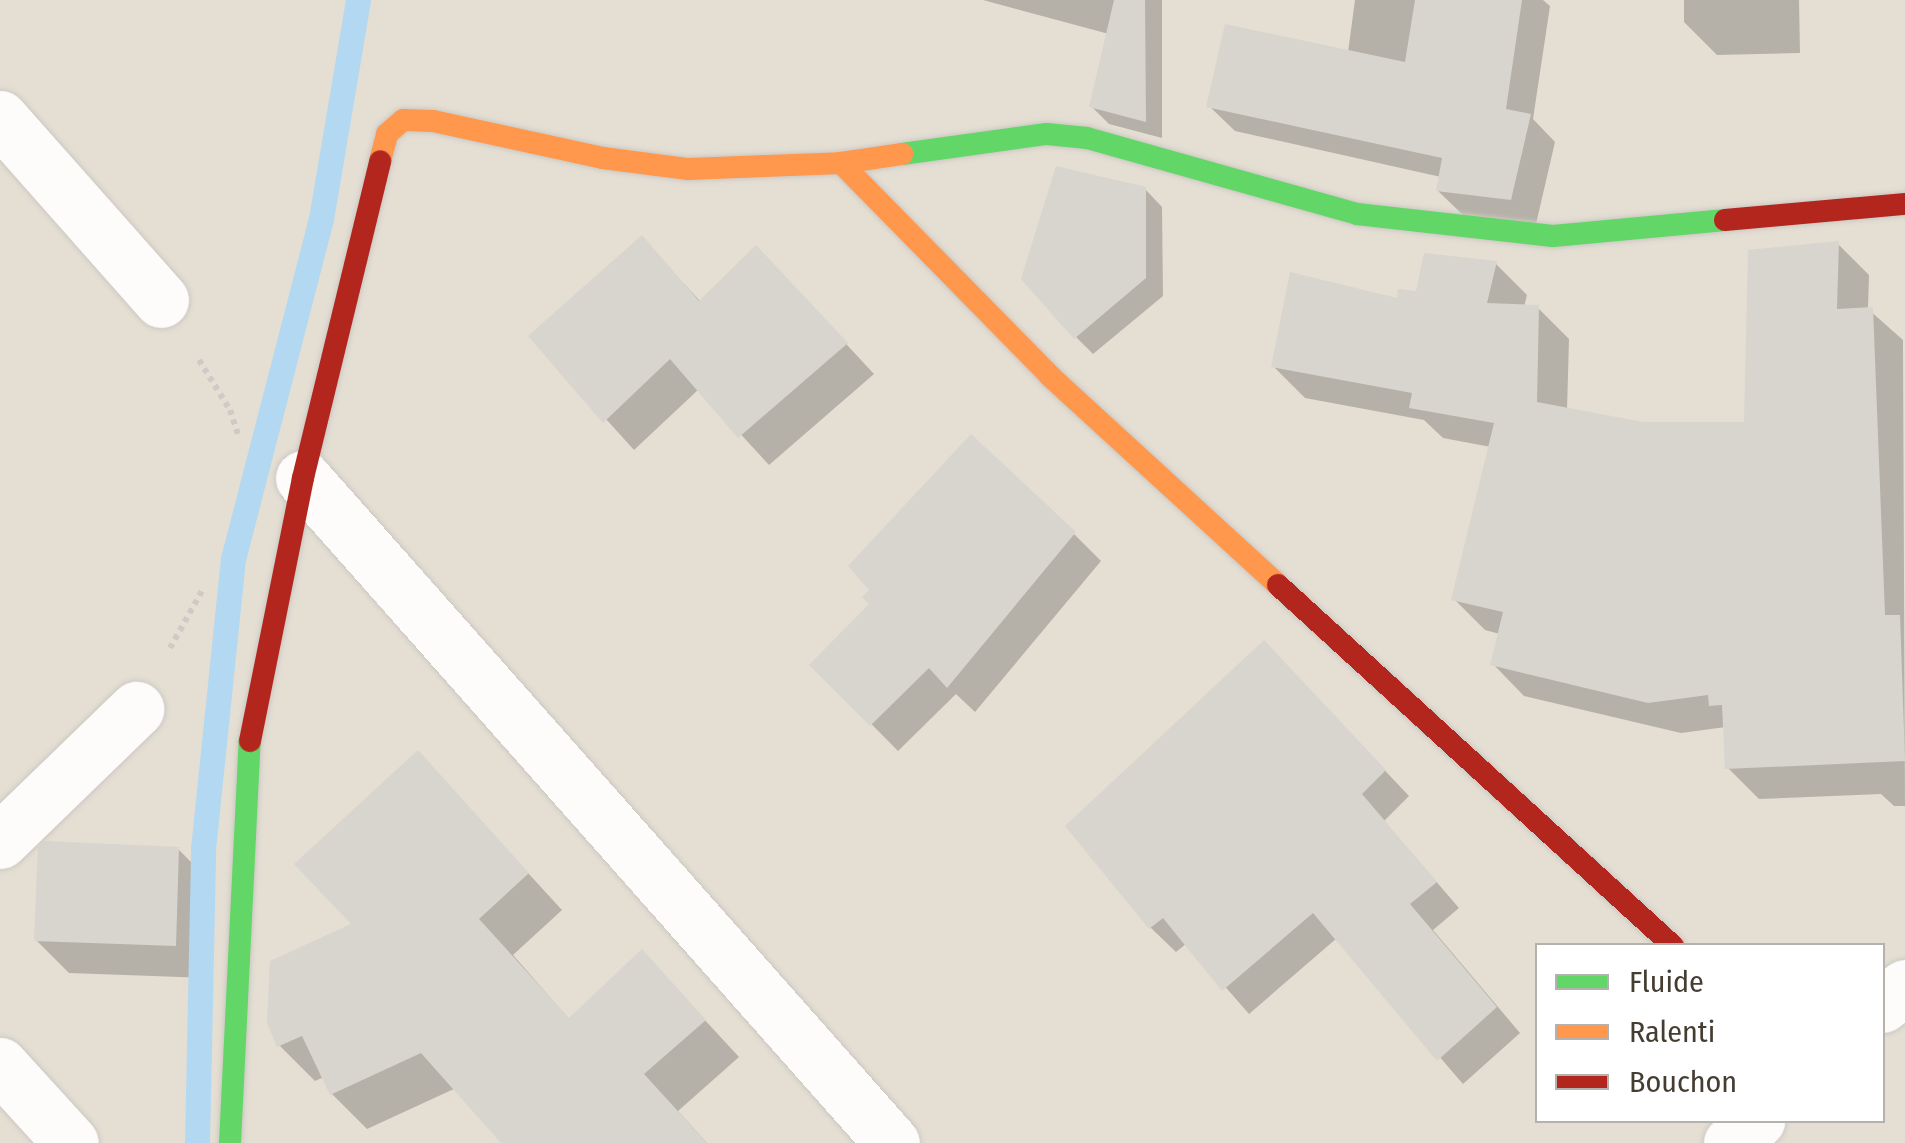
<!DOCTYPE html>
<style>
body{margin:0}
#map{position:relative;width:1905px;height:1143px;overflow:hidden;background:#efece6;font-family:"Fira Sans Condensed",sans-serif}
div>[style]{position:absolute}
.residential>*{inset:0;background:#e4ded3}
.shadow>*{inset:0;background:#0003}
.stream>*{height:25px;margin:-12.5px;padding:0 12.5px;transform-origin:12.5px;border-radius:12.5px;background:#b2d9f1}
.building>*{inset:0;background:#d8d5cf}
.path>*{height:6px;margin-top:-3px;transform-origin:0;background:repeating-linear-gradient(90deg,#cecac5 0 5px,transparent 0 10px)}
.roads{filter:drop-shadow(0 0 2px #cbc8c2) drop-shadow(0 0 2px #cbc8c2)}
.street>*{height:55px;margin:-27.5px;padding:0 27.5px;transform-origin:27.5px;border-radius:27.5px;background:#fdfcfb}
.fast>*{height:22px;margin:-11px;padding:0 11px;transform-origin:11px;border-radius:11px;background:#63d668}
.slow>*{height:22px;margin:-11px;padding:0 11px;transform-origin:11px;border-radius:11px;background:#ff974d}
.jam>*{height:22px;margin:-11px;padding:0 11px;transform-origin:11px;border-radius:11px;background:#b3261e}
span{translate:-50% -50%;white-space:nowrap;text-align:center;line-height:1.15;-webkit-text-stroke:8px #fff;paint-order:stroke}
.legend{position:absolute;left:1535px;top:943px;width:350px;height:180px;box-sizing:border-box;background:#fff;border:2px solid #b5b1ad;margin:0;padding:12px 18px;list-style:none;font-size:30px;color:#453d32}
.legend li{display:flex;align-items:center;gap:20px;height:50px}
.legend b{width:50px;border:2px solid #b5b1ad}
</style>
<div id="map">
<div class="residential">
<div style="clip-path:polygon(evenodd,0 0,1905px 0,1905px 1143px,0 1143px,0 0,1538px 946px,1882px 946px,1882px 1120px,1538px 1120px,1538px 946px)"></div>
</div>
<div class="shadow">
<div style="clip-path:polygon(983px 0,1162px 0,1162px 138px,1109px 124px,1091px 106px,1109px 34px)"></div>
<div style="clip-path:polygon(1355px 0,1543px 0,1550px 6px,1533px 119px,1555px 142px,1536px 224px,1464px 216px,1438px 191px,1441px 177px,1235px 131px,1209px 106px,1348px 52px)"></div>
<div style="clip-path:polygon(1684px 0,1799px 0,1800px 53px,1717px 55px,1684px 22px)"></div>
<div style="clip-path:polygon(1145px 189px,1162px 207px,1163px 296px,1093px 354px,1076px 337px)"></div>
<div style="clip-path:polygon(641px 238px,701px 302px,785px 278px,874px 374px,769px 465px,699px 389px,634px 450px,531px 336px)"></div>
<div style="clip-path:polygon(1838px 244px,1869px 275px,1868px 309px,1903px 340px,1905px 806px,1894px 806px,1881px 794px,1759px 799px,1728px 768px,1726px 727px,1681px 733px,1524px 696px,1493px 664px,1500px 634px,1485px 630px,1454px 599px,1491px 447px,1443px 438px,1424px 420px,1305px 398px,1274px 367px,1399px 301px,1496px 264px,1527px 295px,1524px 307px,1538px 308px,1569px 339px,1567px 411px,1642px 425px,1746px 425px)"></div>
<div style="clip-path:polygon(1074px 534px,1101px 561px,975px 712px,956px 694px,898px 751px,813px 665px,872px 604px)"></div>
<div style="clip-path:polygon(1288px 668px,1409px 796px,1384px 821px,1459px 908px,1433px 930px,1520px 1033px,1463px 1084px,1337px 938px,1249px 1014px,1187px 943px,1176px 952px,1151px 928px,1068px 826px)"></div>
<div style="clip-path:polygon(418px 753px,562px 910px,513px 955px,570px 1020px,642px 952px,739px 1057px,678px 1111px,707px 1143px,505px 1143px,456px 1088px,367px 1129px,332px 1094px,324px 1077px,315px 1081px,280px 1046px,355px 924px)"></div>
<div style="clip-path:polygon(178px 849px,211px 882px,208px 978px,69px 973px,36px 940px)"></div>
</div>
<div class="stream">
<div style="left:197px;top:1143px;width:294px;rotate:-88.8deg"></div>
<div style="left:203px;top:849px;width:292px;rotate:-84.1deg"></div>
<div style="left:233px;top:559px;width:351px;rotate:-75.5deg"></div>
<div style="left:321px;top:219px;width:222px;rotate:-80.4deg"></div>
</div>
<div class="building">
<div style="clip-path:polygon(1114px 0,1145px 0,1146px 122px,1089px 107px)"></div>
<div style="clip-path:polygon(1415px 0,1522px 0,1506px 109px,1531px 114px,1511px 200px,1436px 191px,1442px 158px,1206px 107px,1225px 24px,1405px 62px)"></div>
<div style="clip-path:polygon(1056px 166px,1146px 187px,1146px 278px,1074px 339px,1021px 279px)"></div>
<div style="clip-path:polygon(642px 235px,699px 301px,756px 245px,848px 343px,738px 438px,670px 359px,603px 423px,528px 336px)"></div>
<div style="clip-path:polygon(1839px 241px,1837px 309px,1873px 307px,1885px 615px,1900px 615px,1905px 761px,1725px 769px,1722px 705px,1709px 706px,1708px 695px,1648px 703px,1490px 665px,1503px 612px,1451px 600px,1494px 423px,1409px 408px,1412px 393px,1271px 367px,1290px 272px,1397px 298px,1398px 289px,1416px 291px,1424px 253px,1497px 261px,1487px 303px,1539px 305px,1537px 402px,1643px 422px,1744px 422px,1748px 250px)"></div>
<div style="clip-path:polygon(971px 434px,1076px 532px,947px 688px,929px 668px,870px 726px,809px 665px,869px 604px,862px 597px,869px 590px,848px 566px)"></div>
<div style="clip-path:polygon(1264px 640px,1386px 770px,1362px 794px,1437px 882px,1410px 904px,1497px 1007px,1437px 1061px,1313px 913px,1222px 991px,1163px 918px,1149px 929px,1065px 826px)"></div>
<div style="clip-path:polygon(418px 750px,529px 873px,479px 919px,569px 1018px,642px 949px,706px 1020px,644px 1074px,707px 1143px,501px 1143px,421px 1053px,330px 1095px,302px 1036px,277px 1047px,267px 1023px,270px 961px,351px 924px,294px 864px)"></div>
<div style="clip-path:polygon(44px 841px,179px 847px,176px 946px,34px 941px,38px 848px)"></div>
</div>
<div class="path">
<div style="left:199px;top:360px;width:59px;rotate:58.2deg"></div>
<div style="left:230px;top:410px;width:29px;rotate:72deg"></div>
<div style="left:170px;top:648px;width:68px;rotate:-60.8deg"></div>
</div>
<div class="roads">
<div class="street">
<div style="left:0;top:118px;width:243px;rotate:48.5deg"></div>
<div style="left:303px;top:478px;width:888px;rotate:48.47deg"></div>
<div style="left:0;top:841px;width:190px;rotate:-44.1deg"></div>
<div style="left:1882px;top:1005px;width:29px;rotate:-38deg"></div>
<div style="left:0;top:1065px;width:105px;rotate:47.7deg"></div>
<div style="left:1731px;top:1143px;width:35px;rotate:-41deg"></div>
</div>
<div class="fast">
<div style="left:902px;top:154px;width:146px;rotate:-7.9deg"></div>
<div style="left:1047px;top:134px;width:40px;rotate:5.7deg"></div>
<div style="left:1087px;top:138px;width:280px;rotate:15.7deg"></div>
<div style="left:1357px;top:214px;width:197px;rotate:6.4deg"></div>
<div style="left:1553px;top:236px;width:173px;rotate:-5.3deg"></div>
<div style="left:230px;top:1143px;width:402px;rotate:-87.2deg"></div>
</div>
<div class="slow">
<div style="left:380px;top:161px;width:28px;rotate:-75deg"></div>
<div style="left:387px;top:134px;width:21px;rotate:-41deg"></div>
<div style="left:403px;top:120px;width:30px;rotate:2deg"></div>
<div style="left:433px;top:121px;width:174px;rotate:12.3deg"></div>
<div style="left:603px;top:158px;width:86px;rotate:7.4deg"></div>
<div style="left:688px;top:169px;width:153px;rotate:-2.2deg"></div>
<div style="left:841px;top:163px;width:62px;rotate:-8.4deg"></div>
<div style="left:841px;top:163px;width:298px;rotate:45.5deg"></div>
<div style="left:1050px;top:376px;width:309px;rotate:42.5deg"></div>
</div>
<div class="jam">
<div style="left:1725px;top:220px;width:181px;rotate:-5.1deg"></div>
<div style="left:1278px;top:585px;width:535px;rotate:42.42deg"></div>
<div style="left:250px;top:741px;width:268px;rotate:-78.6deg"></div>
<div style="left:303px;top:478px;width:326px;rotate:-76.3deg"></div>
</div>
</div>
<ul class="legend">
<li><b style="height:12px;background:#63d668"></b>Fluide</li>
<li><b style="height:12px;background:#ff974d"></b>Ralenti</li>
<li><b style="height:12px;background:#b3261e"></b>Bouchon</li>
</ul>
</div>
